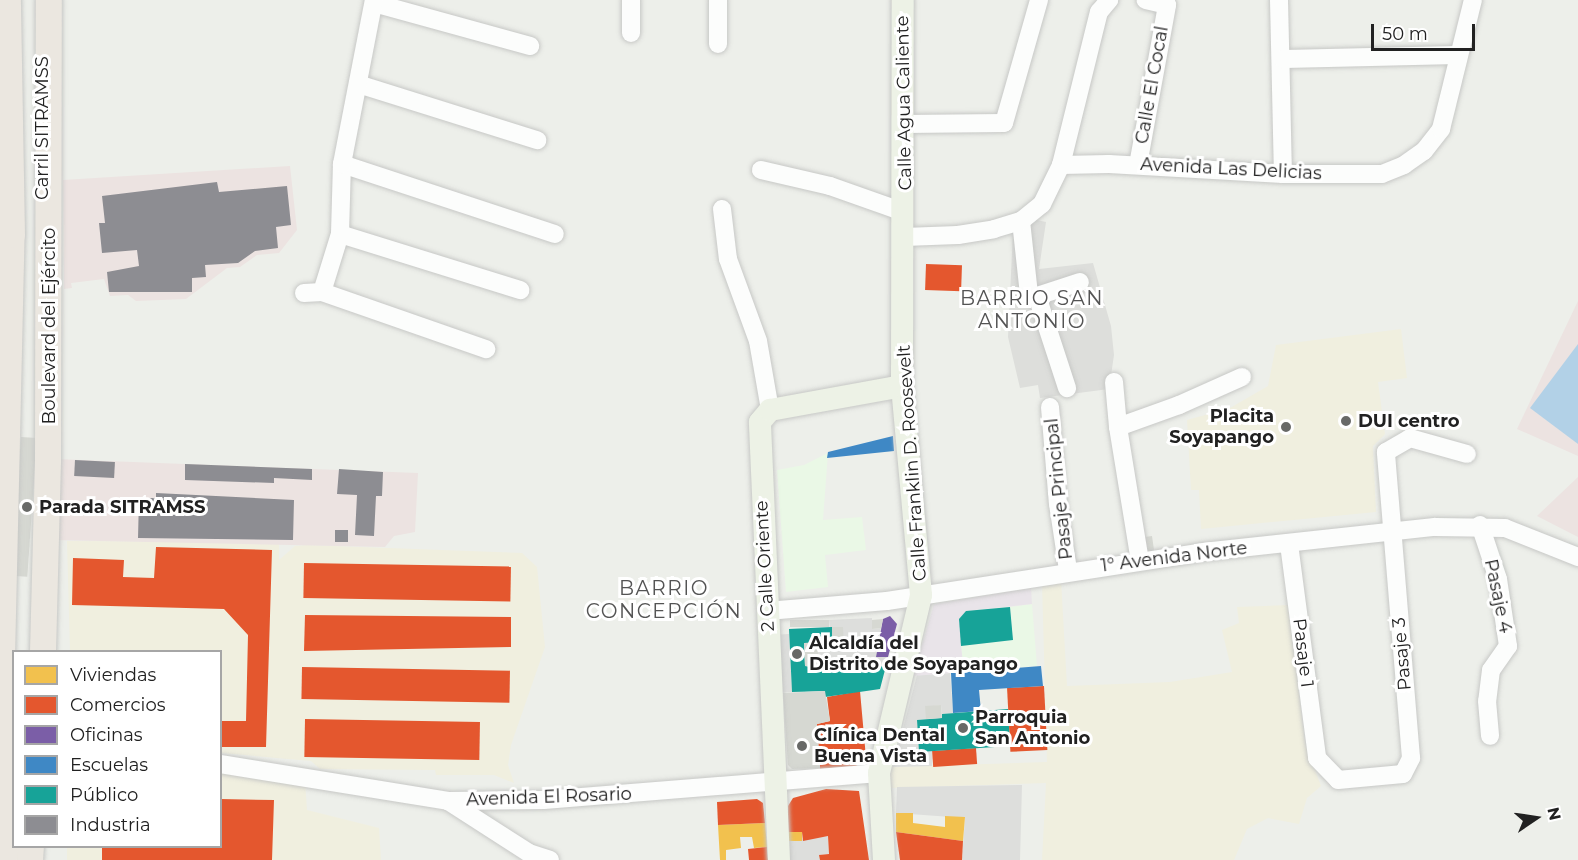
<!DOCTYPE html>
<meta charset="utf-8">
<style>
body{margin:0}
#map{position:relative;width:1578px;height:860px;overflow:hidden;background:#edefea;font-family:Montserrat,sans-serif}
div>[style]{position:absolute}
.residential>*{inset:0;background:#dddedb}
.commercial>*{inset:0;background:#f0efdf}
.industrial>*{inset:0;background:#ece3e1}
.education>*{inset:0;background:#eaf8e6}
.pitch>*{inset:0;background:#b2d1e7}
.parking>*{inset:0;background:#dddedc;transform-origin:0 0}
.plaza>*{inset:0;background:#e9e4e9}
.homes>*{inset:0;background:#f2c14e;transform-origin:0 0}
.shops>*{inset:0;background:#e4572e;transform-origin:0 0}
.offices>*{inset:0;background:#7b5ea7}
.schools>*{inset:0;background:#3f88c5}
.public>*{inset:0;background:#17a398}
.industry>*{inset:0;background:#8d8d92;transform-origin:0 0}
.building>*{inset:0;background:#d6d8d2;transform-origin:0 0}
.roads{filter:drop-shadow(0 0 2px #c7c8c6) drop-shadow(0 0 2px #c7c8c6)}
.minor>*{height:18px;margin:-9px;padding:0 9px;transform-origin:9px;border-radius:9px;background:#fcfdfc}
.major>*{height:22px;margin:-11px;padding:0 11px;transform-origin:11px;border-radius:11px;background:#edf2e6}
.highway>*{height:26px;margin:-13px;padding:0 13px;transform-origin:13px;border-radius:13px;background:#ebe7e0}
.dots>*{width:16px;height:16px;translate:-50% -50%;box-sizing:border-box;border:3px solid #fff;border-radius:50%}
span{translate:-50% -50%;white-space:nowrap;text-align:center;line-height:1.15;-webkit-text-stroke:6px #fff;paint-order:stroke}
.street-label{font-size:18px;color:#212121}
.poi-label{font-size:18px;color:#212121;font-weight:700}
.right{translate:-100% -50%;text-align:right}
.left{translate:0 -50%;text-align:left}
.neighbourhood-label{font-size:20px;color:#545454;letter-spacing:1.5px}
.legend{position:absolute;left:12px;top:650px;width:210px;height:198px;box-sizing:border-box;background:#fff;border:2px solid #a6a6a6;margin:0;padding:8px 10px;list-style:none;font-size:18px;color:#212121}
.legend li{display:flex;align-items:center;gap:12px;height:30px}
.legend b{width:30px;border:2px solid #a6a6a6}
.north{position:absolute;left:1506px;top:788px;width:60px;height:60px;-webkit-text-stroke:4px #fff;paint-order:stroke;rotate:77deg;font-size:16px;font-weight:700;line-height:24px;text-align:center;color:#212121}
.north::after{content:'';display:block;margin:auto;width:21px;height:27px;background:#212121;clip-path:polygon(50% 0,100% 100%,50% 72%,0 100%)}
.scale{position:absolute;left:1371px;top:24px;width:104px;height:27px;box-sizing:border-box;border:3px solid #212121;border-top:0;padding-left:8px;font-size:18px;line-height:21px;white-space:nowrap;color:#212121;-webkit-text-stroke:4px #fff;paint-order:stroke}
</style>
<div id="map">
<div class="residential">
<div style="clip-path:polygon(1032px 219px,1046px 222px,1039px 269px,1093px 263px,1111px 326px,1114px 355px,1109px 389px,1040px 398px,1038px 385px,1020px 388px,1008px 337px,1013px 231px)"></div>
</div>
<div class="commercial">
<div style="clip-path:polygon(1401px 329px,1407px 378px,1378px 382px,1385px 434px,1373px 446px,1376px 512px,1201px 529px,1199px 490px,1191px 490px,1187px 420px,1230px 408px,1268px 386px,1276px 345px)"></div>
<div style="clip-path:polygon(67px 541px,279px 542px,279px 560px,295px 546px,307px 545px,522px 553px,537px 567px,545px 647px,511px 745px,508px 765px,514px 783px,494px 775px,436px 775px,435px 770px,320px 769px,311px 761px,221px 753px,220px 652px,70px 651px)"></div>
<div style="clip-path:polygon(1061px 580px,1067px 686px,1170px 682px,1232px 672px,1222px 630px,1239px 623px,1237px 607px,1288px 605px,1305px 743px,1321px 786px,1307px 798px,1299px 824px,1268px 818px,1247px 829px,1234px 860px,1042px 860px,1046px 783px,889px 788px,890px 767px,1047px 762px,1042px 583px)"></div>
<div style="clip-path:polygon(221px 767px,305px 781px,307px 810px,379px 828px,381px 860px,67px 860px,67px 847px,220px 846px)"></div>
</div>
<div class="industrial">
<div style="clip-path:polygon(290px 166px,297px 230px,279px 253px,257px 255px,240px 267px,227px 268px,186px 299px,136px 301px,128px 295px,110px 296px,104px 279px,71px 283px,72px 288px,64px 289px,63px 180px)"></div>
<div style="clip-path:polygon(1578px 301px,1578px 456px,1517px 429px)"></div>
<div style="clip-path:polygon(55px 459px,418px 473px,415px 532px,394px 536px,385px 547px,53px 540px)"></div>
<div style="clip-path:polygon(1578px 477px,1578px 537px,1537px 516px)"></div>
</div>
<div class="education">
<div style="clip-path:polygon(828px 453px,823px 520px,862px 517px,866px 550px,825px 555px,828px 587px,786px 592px,777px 470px,804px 465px)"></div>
<div style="clip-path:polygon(1032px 604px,1037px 666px,964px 672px,961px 646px,1013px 640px,1010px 607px)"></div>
</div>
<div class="pitch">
<div style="clip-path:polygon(1578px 344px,1578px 444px,1530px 408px)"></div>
</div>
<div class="parking">
<div style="clip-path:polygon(872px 618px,872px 629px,881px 628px,876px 657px,888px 657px,886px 666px,819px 669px,818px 652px,832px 651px,829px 620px)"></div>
<div style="left:789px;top:634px;width:58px;height:11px;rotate:87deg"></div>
<div style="clip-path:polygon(950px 673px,953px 713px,942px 714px,941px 705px,926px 707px,926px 719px,917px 720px,919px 752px,932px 751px,932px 766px,893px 767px,917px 675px)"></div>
<div style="clip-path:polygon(1022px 785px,1020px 860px,962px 860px,965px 818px,896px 813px,897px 787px)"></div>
<div style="clip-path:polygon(828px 836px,829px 854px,820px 855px,820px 860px,790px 860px,789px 841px)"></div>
</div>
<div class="plaza">
<div style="clip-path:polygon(1031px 588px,1032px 604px,966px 611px,961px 646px,964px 672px,913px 676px,934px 604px)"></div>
</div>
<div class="homes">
<div style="clip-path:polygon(896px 813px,913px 813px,913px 823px,945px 827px,945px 816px,965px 817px,963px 841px,896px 832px)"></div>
<div style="clip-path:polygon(765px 823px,767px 847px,754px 848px,752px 837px,740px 837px,741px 848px,726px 850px,726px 860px,720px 860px,718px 825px)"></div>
<div style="left:788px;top:832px;width:14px;height:9px"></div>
</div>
<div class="shops">
<div style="left:926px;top:264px;width:36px;height:26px;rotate:2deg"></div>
<div style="clip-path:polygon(156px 547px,272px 550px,266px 747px,220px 747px,220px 721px,246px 721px,248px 635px,224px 609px,72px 605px,73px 558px,124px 560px,123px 577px,154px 578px)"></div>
<div style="left:304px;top:563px;width:207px;height:35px;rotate:1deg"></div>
<div style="clip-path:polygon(305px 615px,511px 617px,511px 647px,304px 651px)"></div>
<div style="left:302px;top:667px;width:208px;height:32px;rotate:1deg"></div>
<div style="left:1044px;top:686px;width:64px;height:37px;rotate:87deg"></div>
<div style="clip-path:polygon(860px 691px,866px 758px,856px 766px,820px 769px,817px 724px,830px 721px,827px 697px)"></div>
<div style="left:305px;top:719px;width:175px;height:38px;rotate:1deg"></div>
<div style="left:976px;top:748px;width:16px;height:44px;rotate:86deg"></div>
<div style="clip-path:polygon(826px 789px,859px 791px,869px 860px,820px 860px,819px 855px,829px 854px,828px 836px,803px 841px,802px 832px,788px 832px,788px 806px,793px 798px)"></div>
<div style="clip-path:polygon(220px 799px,274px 800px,272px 860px,102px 860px,102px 846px,220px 846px)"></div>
<div style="clip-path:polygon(757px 799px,763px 803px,765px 823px,718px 825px,717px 802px)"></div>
<div style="clip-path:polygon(896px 832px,963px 841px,962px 860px,900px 860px)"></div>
<div style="clip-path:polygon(767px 847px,768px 860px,749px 860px,748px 849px)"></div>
</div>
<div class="offices">
<div style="clip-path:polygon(890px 616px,897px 624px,888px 657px,876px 657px,883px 619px)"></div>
</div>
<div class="schools">
<div style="clip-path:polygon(893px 436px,894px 451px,827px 458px,828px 452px)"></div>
<div style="clip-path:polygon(1041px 666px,1043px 686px,979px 690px,981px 711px,953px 713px,951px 673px)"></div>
</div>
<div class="public">
<div style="clip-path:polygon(1010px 607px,1013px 640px,961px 646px,959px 619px,966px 611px)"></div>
<div style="clip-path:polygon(832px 627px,832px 642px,804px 643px,805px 666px,825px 670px,886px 666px,880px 689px,825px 697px,825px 691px,792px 692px,789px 629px)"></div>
<div style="clip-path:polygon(1008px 709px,1010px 746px,919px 752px,917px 720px,942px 718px,942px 714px)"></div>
</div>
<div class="industry">
<div style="clip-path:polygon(217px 182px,219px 192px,287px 186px,291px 225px,276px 227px,278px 248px,255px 251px,238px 263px,205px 265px,206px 277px,192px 278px,192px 292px,109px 292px,107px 272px,139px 266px,137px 250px,102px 253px,99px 223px,105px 223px,102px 196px)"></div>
<div style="left:75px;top:460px;width:40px;height:16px;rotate:3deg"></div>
<div style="clip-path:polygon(185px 464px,312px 469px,312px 480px,274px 478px,274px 483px,185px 480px)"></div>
<div style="clip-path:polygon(339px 469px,383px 472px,382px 496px,376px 496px,374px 536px,355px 535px,357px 495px,337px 494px)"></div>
<div style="clip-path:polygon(156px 493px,294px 500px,293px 540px,138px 538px,139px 498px,156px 498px)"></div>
<div style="left:335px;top:530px;width:13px;height:12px"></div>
</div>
<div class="building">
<div style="left:21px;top:437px;width:16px;height:139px;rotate:4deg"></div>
<div style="left:1152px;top:536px;width:15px;height:15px;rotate:82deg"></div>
<div style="clip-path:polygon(883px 619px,881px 628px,872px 629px,872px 620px)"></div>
<div style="left:829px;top:620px;width:7px;height:39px;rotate:90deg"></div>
<div style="clip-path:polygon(832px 627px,843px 627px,844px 646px,818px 652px,819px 666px,805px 666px,804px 643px,832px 642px)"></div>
<div style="clip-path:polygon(825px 691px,830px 721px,817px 724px,820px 768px,792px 769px,788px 765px,783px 693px)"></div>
<div style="left:941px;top:705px;width:13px;height:16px;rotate:86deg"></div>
</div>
<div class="roads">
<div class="minor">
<div style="left:1279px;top:0;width:174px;rotate:88.7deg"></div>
<div style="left:374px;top:3px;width:162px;rotate:15.4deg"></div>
<div style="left:631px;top:33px;width:33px;rotate:-90deg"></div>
<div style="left:718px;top:44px;width:44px;rotate:-90deg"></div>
<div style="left:1283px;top:59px;width:176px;rotate:-1.3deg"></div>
<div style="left:358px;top:84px;width:188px;rotate:17.4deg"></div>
<div style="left:904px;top:124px;width:100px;rotate:-0.6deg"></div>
<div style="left:1004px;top:123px;width:128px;rotate:-74.1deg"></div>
<div style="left:342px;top:164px;width:224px;rotate:18.2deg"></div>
<div style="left:1061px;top:165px;width:48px;rotate:-1.2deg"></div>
<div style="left:1109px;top:164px;width:174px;rotate:3.3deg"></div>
<div style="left:1283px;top:174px;width:99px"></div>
<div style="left:1382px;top:174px;width:24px;rotate:-22deg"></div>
<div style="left:1404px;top:165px;width:24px;rotate:-35deg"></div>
<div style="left:1424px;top:151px;width:28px;rotate:-52deg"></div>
<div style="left:1441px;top:129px;width:133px;rotate:-76.1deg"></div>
<div style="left:1138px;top:165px;width:163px;rotate:-79.7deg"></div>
<div style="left:1167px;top:5px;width:22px;rotate:-167deg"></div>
<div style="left:761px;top:170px;width:71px;rotate:13.1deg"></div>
<div style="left:830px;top:186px;width:78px;rotate:19.4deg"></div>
<div style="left:722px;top:209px;width:50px;rotate:83.2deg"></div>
<div style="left:728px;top:259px;width:87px;rotate:69.9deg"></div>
<div style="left:758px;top:341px;width:70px;rotate:80.1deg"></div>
<div style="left:1021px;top:221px;width:74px;rotate:83.8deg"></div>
<div style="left:1029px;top:295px;width:8px;rotate:7deg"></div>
<div style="left:1037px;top:296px;width:45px;rotate:-18deg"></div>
<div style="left:340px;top:234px;width:189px;rotate:17.3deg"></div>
<div style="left:904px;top:237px;width:54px;rotate:-2.1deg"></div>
<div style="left:958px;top:235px;width:36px;rotate:-9deg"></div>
<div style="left:994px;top:229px;width:28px;rotate:-17deg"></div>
<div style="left:1021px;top:221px;width:27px;rotate:-39deg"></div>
<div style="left:1042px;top:204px;width:43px;rotate:-64deg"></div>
<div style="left:1061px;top:165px;width:158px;rotate:-76.1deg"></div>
<div style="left:1099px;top:12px;width:16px;rotate:-50deg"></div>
<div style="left:322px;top:292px;width:174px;rotate:19.2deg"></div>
<div style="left:304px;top:293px;width:18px;rotate:-3deg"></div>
<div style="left:322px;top:292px;width:61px;rotate:-72.8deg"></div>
<div style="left:340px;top:234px;width:70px;rotate:-88.4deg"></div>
<div style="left:342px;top:164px;width:167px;rotate:-79deg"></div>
<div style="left:1037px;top:296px;width:97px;rotate:71.9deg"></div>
<div style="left:1114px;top:382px;width:45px;rotate:84.9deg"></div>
<div style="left:1118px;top:427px;width:136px;rotate:80.7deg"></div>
<div style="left:1050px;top:407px;width:97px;rotate:85.3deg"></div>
<div style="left:1058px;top:504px;width:67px;rotate:81.4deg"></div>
<div style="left:1118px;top:427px;width:65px;rotate:-19.8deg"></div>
<div style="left:1179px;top:405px;width:69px;rotate:-24deg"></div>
<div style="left:1480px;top:525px;width:57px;rotate:71.6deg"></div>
<div style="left:1498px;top:579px;width:68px;rotate:81.5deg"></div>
<div style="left:1508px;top:646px;width:29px;rotate:125deg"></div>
<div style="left:1491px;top:670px;width:31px;rotate:97deg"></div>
<div style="left:1487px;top:701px;width:35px;rotate:85deg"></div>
<div style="left:1289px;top:544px;width:216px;rotate:82.5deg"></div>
<div style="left:1317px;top:758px;width:30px;rotate:46deg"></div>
<div style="left:1338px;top:780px;width:65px;rotate:-5.3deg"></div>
<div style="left:1403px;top:774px;width:18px;rotate:-63deg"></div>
<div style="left:1411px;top:758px;width:307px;rotate:-94.7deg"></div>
<div style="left:1386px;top:452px;width:28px;rotate:-30deg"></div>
<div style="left:1410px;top:438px;width:59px;rotate:15.7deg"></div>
<div style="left:767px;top:611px;width:120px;rotate:-4.8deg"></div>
<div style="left:887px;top:601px;width:320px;rotate:-8.8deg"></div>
<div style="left:1203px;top:552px;width:233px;rotate:-6.2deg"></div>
<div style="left:1435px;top:527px;width:70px;rotate:0.8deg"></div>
<div style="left:1505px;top:528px;width:79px;rotate:21.7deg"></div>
<div style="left:220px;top:764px;width:231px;rotate:9.2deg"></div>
<div style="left:448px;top:801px;width:96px;rotate:-0.6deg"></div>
<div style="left:544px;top:800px;width:336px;rotate:-4.6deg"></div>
<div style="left:448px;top:801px;width:96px;rotate:32.7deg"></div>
<div style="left:529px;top:853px;width:22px;rotate:18deg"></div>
</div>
<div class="major">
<div style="left:779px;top:860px;width:438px;rotate:-92.5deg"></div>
<div style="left:760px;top:422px;width:16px;rotate:-50deg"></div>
<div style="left:770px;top:410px;width:134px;rotate:-10.3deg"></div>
<div style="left:884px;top:860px;width:87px;rotate:-93.3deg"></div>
<div style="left:879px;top:773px;width:183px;rotate:-76.7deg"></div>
<div style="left:921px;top:595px;width:210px;rotate:-95.2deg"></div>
<div style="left:902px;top:386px;width:386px;rotate:-89.9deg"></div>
</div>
<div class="highway">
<div style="left:43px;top:652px;width:192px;rotate:-88.5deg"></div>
<div style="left:48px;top:460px;width:460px;rotate:-89.9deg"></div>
<div style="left:6px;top:860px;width:158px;rotate:-91.8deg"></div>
<div style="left:1px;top:702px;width:467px;rotate:-88.7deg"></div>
<div style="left:12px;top:235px;width:235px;rotate:-91deg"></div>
<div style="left:30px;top:860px;width:14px;rotate:-86deg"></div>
</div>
</div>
<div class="dots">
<div style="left:1346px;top:421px;background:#686967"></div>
<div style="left:1286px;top:427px;background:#686967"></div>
<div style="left:27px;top:507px;background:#686967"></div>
<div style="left:797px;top:654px;background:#686967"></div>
<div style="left:963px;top:728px;background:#686967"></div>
<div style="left:802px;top:746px;background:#686967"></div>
</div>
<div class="street-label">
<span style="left:1152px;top:85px;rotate:-80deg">Calle El Cocal</span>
<span style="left:904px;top:103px;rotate:-91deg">Calle Agua Caliente</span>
<span style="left:42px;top:128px;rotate:-90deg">Carril SITRAMSS</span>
<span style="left:1231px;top:169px;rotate:3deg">Avenida Las Delicias</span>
<span style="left:49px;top:326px;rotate:-90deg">Boulevard del Ejército</span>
<span style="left:912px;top:463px;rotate:-94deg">Calle Franklin D. Roosevelt</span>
<span style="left:1059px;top:489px;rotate:-96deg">Pasaje Principal</span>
<span style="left:1174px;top:557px;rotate:-7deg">1° Avenida Norte</span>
<span style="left:765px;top:566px;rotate:-93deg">2 Calle Oriente</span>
<span style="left:1498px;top:596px;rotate:78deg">Pasaje 4</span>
<span style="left:1303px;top:653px;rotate:83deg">Pasaje 1</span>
<span style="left:1402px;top:654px;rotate:-95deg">Pasaje 3</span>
<span style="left:549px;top:797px;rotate:-2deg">Avenida El Rosario</span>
</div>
<div class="poi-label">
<span class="right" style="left:1274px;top:427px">Placita<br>Soyapango</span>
<span class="left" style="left:1358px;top:421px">DUI centro</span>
<span class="left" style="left:39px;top:507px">Parada SITRAMSS</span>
<span class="left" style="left:809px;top:654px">Alcaldía del<br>Distrito de Soyapango</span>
<span class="left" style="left:975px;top:728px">Parroquia<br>San Antonio</span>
<span class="left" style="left:814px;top:746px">Clínica Dental<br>Buena Vista</span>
</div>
<div class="neighbourhood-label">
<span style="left:1032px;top:310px">BARRIO SAN<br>ANTONIO</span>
<span style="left:664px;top:600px">BARRIO<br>CONCEPCIÓN</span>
</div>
<ul class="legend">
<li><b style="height:16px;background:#f2c14e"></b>Viviendas</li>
<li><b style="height:16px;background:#e4572e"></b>Comercios</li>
<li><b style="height:16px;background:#7b5ea7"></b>Oficinas</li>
<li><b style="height:16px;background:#3f88c5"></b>Escuelas</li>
<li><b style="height:16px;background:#17a398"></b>Público</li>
<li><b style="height:16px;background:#8d8d92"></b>Industria</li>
</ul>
<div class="north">N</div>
<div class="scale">50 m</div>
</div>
